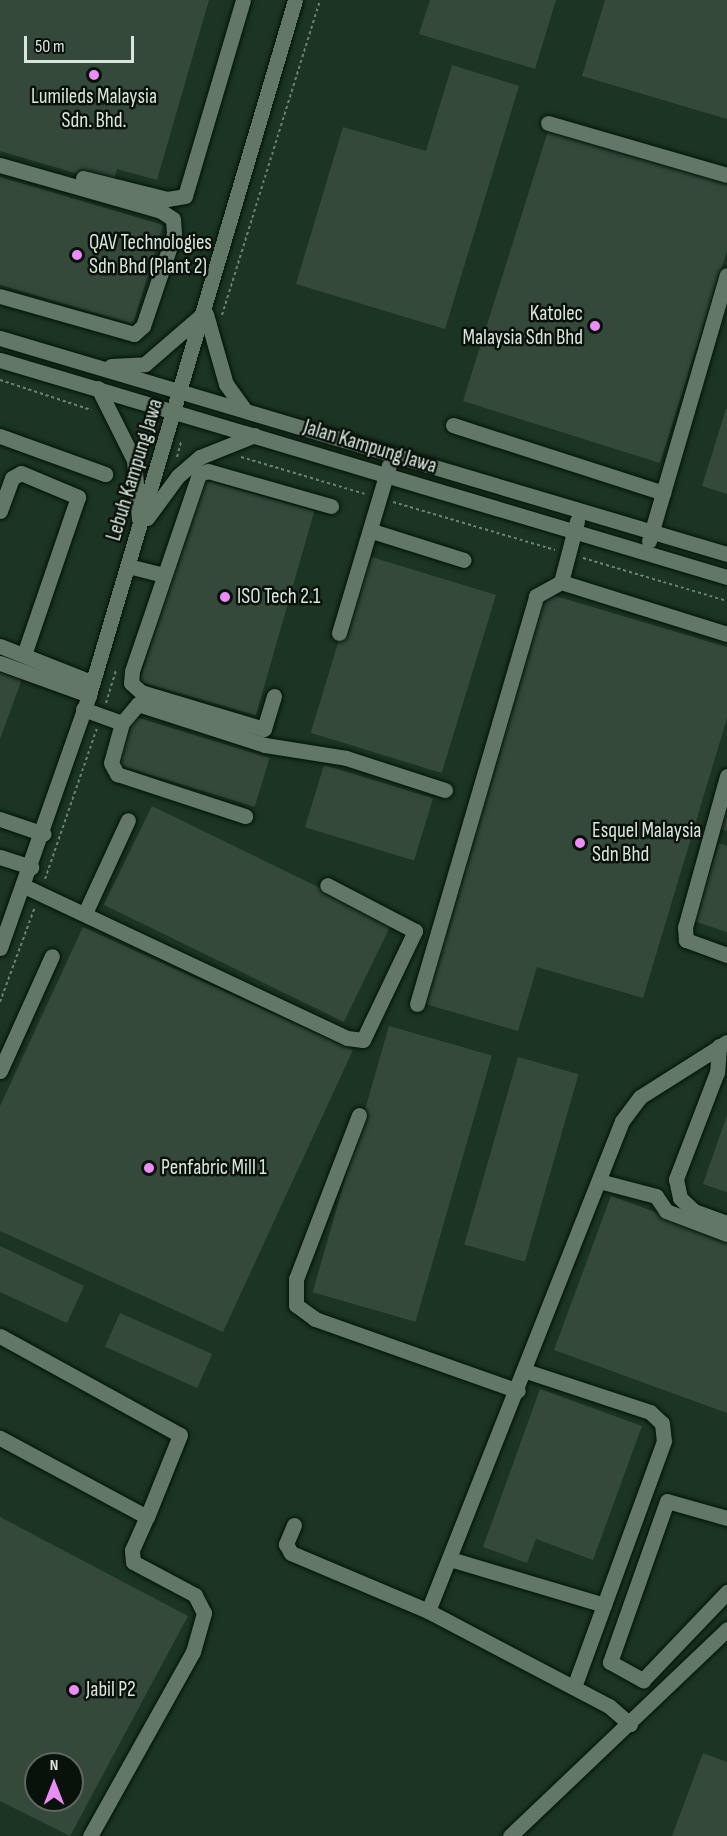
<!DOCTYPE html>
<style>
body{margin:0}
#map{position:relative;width:727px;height:1836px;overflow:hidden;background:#182b1d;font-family:"Sofia Sans Condensed",sans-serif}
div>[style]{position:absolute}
.built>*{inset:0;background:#1c3523}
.building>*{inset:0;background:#35493a;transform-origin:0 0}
.path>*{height:2px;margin-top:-1px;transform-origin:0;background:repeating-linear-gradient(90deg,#6f7f73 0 3px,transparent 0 6px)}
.roads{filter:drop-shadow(0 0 2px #031307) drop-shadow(0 0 2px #031307)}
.minor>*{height:15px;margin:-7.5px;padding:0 7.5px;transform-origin:7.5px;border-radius:7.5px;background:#627766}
.dots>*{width:16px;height:16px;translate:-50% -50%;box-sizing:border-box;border:3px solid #09110b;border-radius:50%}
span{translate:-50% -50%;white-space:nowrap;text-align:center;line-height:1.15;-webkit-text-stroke:5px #09110b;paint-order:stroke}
.poi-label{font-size:21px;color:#dae5dc}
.left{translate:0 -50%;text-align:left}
.right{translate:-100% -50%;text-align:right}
.street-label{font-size:21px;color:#dae5dc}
.north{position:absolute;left:24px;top:1752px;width:60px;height:60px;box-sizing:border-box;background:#09110b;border:2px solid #5d665f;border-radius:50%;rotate:0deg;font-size:16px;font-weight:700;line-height:24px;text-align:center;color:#dae5dc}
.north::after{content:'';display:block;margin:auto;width:21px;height:27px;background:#ed8cf9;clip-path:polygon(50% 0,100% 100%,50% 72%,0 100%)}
.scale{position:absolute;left:24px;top:36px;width:110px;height:27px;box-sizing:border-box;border:3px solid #dae5dc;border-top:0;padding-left:8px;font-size:18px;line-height:21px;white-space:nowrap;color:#dae5dc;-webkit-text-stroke:4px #09110b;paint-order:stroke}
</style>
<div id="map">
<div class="built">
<div style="clip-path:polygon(evenodd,0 0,727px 0,727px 1836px,0 1836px,0 0,36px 1764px,72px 1764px,72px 1800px,36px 1800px,36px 1764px)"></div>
</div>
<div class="building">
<div style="clip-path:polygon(0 0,209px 0,157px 180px,117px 169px,113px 184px,0 151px)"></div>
<div style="clip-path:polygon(430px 0,556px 0,535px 69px,419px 34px)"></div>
<div style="clip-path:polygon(605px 0,727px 0,727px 119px,582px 76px)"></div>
<div style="clip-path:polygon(452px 65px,519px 86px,445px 329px,296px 284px,343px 127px,426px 151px)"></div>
<div style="clip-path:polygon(549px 128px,727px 184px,727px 251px,660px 463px,463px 401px)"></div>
<div style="clip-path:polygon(0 177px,163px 225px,133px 324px,0 285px)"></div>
<div style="clip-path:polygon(726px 409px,727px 409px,727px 494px,702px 486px)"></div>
<div style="left:198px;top:478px;width:121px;height:212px;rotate:16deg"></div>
<div style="left:365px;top:555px;width:137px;height:186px;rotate:17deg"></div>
<div style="clip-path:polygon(545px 593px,727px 647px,727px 718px,643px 998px,537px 967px,518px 1031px,422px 1003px)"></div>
<div style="clip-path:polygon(0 672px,22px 679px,0 739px)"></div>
<div style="left:129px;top:715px;width:147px;height:51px;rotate:17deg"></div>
<div style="left:324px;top:765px;width:114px;height:65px;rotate:17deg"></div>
<div style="left:152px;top:806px;width:267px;height:110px;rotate:26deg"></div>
<div style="clip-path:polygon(726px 810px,727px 810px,727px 831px,721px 829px)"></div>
<div style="clip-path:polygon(719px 843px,727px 846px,727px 932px,693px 921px)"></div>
<div style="clip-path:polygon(83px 927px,353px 1050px,223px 1332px,0 1231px,0 1106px)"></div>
<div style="left:389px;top:1026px;width:107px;height:277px;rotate:16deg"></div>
<div style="left:518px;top:1057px;width:63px;height:195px;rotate:16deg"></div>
<div style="clip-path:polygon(727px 1115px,727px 1192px,703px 1184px)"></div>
<div style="clip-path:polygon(611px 1196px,727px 1238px,727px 1413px,554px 1350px)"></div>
<div style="clip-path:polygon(0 1246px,84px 1286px,67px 1323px,0 1292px)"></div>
<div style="left:120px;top:1313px;width:101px;height:37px;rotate:24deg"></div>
<div style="clip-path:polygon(540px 1389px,642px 1426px,593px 1560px,536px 1539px,527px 1563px,483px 1547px)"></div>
<div style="clip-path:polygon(evenodd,0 1517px,188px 1616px,70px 1836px,0 1801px,0 1517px,36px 1764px,72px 1764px,72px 1800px,36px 1800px,36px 1764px)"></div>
<div style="clip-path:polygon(703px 1753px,727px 1762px,727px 1836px,672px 1836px)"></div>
</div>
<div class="path">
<div style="left:222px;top:315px;width:330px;rotate:-72.7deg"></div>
<div style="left:0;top:380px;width:96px;rotate:18.2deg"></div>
<div style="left:177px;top:457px;width:16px;rotate:-75deg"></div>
<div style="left:241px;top:457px;width:129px;rotate:16.6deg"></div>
<div style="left:393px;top:502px;width:169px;rotate:16.5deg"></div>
<div style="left:583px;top:558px;width:150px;rotate:16.6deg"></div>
<div style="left:106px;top:703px;width:34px;rotate:-73deg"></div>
<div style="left:45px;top:879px;width:160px;rotate:-71deg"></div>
<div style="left:0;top:1002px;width:101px;rotate:-69.8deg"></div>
</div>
<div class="roads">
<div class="minor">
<div style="left:548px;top:123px;width:186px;rotate:16.2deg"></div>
<div style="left:0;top:165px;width:167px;rotate:15.9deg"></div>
<div style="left:161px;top:211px;width:14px;rotate:34deg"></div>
<div style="left:173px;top:219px;width:15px;rotate:86deg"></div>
<div style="left:174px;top:234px;width:97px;rotate:108.6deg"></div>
<div style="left:143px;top:326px;width:12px;rotate:138deg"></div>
<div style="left:134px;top:334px;width:139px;rotate:-164.2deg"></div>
<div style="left:83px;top:178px;width:87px;rotate:14deg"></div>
<div style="left:167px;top:199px;width:18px;rotate:-9deg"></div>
<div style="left:185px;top:196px;width:204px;rotate:-73.5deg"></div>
<div style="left:206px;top:314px;width:73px;rotate:74.1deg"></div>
<div style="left:226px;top:384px;width:31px;rotate:54deg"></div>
<div style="left:0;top:338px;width:758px;rotate:16.55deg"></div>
<div style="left:0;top:360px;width:759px;rotate:16.62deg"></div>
<div style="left:111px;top:366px;width:34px;rotate:-3deg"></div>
<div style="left:145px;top:364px;width:77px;rotate:-40.8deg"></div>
<div style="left:98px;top:388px;width:80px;rotate:63.4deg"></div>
<div style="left:134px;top:460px;width:59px;rotate:85.2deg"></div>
<div style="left:453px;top:425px;width:221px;rotate:17.9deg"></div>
<div style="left:0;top:436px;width:112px;rotate:19.9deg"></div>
<div style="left:0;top:511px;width:35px;rotate:-70deg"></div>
<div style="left:12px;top:478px;width:10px;rotate:-29deg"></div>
<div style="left:21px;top:473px;width:62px;rotate:22.8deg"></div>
<div style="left:78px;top:497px;width:167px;rotate:108.9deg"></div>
<div style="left:147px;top:518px;width:52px;rotate:-53.6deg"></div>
<div style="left:178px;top:476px;width:29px;rotate:-41deg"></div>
<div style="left:200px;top:457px;width:59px;rotate:-21.8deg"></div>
<div style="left:577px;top:521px;width:63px;rotate:104.7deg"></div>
<div style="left:561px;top:582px;width:174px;rotate:17.4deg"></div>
<div style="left:372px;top:531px;width:96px;rotate:17.5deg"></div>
<div style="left:649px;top:541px;width:277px;rotate:-73.7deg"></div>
<div style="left:128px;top:566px;width:36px;rotate:14deg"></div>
<div style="left:339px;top:633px;width:175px;rotate:-73.4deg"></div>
<div style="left:0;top:646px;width:98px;rotate:21.6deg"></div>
<div style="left:0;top:663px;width:95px;rotate:19.8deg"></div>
<div style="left:274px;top:696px;width:34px;rotate:107deg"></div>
<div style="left:264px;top:729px;width:128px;rotate:-163.3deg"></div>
<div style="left:141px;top:692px;width:13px;rotate:-138deg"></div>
<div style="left:131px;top:683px;width:12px;rotate:-85deg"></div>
<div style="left:132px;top:671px;width:208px;rotate:-71.2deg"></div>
<div style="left:199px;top:474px;width:9px;rotate:-18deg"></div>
<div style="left:208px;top:471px;width:128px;rotate:15.9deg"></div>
<div style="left:83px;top:709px;width:41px;rotate:19.7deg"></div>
<div style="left:122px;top:723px;width:41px;rotate:105.4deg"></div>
<div style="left:111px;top:763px;width:13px;rotate:61deg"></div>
<div style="left:117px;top:774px;width:135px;rotate:18.2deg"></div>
<div style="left:122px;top:723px;width:25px;rotate:-50deg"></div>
<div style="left:138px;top:704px;width:133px;rotate:17.9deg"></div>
<div style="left:265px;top:745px;width:82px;rotate:9.1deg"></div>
<div style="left:346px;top:758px;width:104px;rotate:17.9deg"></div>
<div style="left:727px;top:776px;width:157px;rotate:105.5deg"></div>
<div style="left:685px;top:927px;width:13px;rotate:86deg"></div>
<div style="left:686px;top:940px;width:44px;rotate:20.1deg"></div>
<div style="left:0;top:819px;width:46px;rotate:18.8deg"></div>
<div style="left:0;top:857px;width:33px;rotate:18deg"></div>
<div style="left:24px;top:886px;width:357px;rotate:25.2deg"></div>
<div style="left:347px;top:1038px;width:16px;rotate:7deg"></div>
<div style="left:363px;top:1040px;width:121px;rotate:-64.5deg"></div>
<div style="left:415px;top:931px;width:99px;rotate:-152.4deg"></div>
<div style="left:86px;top:911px;width:100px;rotate:-65.2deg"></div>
<div style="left:0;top:948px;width:268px;rotate:-70.6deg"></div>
<div style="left:89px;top:695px;width:725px;rotate:-73.49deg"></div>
<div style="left:417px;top:1004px;width:425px;rotate:-73.7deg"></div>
<div style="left:536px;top:596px;width:29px;rotate:-29deg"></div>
<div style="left:719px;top:1046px;width:26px;rotate:94deg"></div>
<div style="left:717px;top:1072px;width:115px;rotate:111deg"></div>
<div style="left:676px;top:1179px;width:19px;rotate:78deg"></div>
<div style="left:680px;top:1198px;width:19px;rotate:43deg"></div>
<div style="left:694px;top:1211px;width:35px;rotate:20deg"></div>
<div style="left:0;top:1071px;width:126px;rotate:-65.7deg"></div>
<div style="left:359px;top:1115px;width:176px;rotate:111deg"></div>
<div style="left:296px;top:1279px;width:26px;rotate:90deg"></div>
<div style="left:296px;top:1305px;width:24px;rotate:36deg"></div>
<div style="left:315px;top:1319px;width:215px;rotate:19.5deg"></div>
<div style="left:599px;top:1181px;width:59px;rotate:14.7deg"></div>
<div style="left:656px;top:1196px;width:18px;rotate:56deg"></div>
<div style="left:666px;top:1211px;width:65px;rotate:20.7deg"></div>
<div style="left:0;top:1336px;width:205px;rotate:28.8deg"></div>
<div style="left:180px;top:1435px;width:88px;rotate:111.9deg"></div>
<div style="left:147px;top:1517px;width:167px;rotate:-151.7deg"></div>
<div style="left:526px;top:1371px;width:131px;rotate:18.3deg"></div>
<div style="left:650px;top:1412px;width:16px;rotate:43deg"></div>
<div style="left:662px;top:1423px;width:18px;rotate:84deg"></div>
<div style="left:664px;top:1441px;width:262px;rotate:110.1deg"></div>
<div style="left:727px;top:1518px;width:62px;rotate:-164.2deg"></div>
<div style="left:667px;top:1501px;width:171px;rotate:109.5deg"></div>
<div style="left:610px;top:1662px;width:38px;rotate:29deg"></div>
<div style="left:643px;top:1680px;width:122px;rotate:-46.3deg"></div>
<div style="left:294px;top:1525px;width:21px;rotate:113deg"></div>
<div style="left:286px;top:1544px;width:10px;rotate:61deg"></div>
<div style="left:291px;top:1553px;width:149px;rotate:22.9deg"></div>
<div style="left:428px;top:1611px;width:204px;rotate:27.7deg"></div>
<div style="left:609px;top:1706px;width:28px;rotate:41deg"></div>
<div style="left:450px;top:1559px;width:161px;rotate:16.6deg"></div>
<div style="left:428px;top:1611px;width:527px;rotate:-68.4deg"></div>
<div style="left:622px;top:1121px;width:30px;rotate:-53deg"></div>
<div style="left:640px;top:1097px;width:103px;rotate:-32.3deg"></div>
<div style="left:90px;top:1836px;width:211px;rotate:-60.8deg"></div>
<div style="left:193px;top:1652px;width:41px;rotate:-74.2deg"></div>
<div style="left:204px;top:1613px;width:20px;rotate:-117deg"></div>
<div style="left:195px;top:1595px;width:70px;rotate:-152deg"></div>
<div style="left:133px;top:1562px;width:12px;rotate:-95deg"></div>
<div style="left:132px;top:1550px;width:36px;rotate:-66deg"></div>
<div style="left:510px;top:1836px;width:300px;rotate:-43.6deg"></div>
</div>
</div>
<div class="dots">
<div style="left:94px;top:75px;background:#ed8cf9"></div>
<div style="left:77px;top:255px;background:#ed8cf9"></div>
<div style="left:595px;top:326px;background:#ed8cf9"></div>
<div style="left:225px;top:597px;background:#ed8cf9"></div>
<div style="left:580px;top:843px;background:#ed8cf9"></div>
<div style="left:149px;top:1168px;background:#ed8cf9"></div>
<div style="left:74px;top:1690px;background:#ed8cf9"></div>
</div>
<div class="poi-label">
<span style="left:94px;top:109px">Lumileds Malaysia<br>Sdn. Bhd.</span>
<span class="left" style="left:89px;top:255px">QAV Technologies<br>Sdn Bhd (Plant 2)</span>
<span class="right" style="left:583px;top:326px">Katolec<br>Malaysia Sdn Bhd</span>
<span class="left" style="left:237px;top:597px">ISO Tech 2.1</span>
<span class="left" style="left:592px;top:843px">Esquel Malaysia<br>Sdn Bhd</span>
<span class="left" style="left:161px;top:1168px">Penfabric Mill 1</span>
<span class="left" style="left:86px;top:1690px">Jabil P2</span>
</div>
<div class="street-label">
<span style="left:370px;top:447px;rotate:17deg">Jalan Kampung Jawa</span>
<span style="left:135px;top:470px;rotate:-73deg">Lebuh Kampung Jawa</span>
</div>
<div class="north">N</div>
<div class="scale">50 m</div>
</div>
